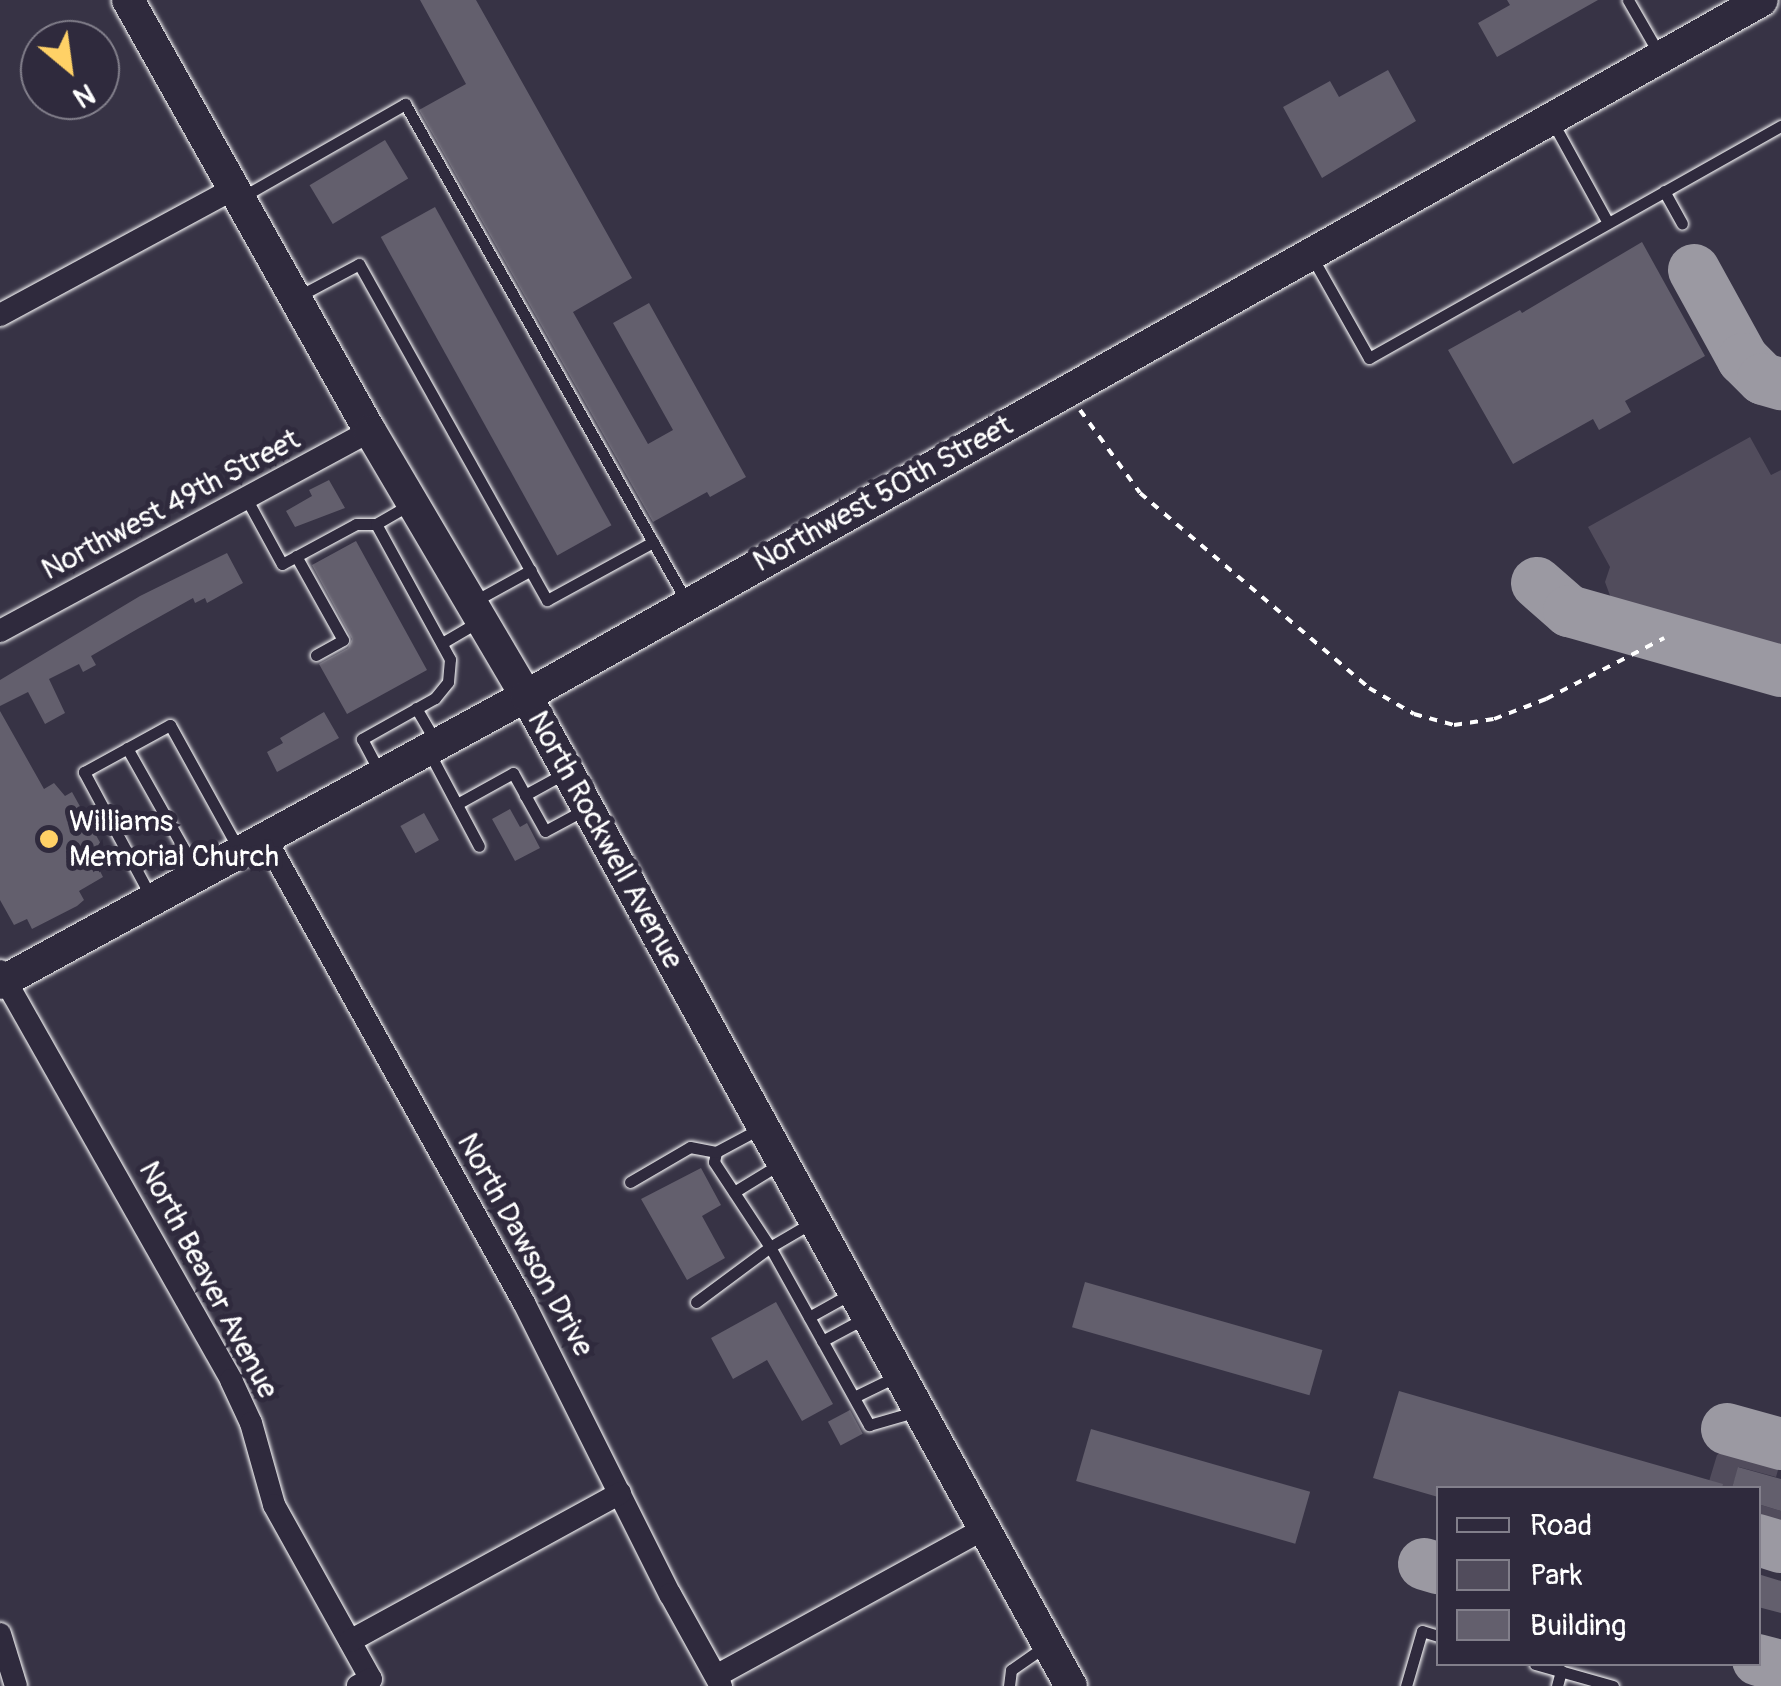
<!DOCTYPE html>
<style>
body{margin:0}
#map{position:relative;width:1781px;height:1686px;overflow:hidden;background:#373345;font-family:Pangolin,sans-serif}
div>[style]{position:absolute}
.green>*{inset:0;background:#514c5c}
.taxiway>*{height:52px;margin:-26px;padding:0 26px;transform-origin:26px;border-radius:26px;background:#9b99a2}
.building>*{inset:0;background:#635f6d;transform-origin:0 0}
.path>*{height:4px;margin-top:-2px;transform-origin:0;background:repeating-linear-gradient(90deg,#fff 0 8px,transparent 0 16px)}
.roads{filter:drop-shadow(0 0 2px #fff) drop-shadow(0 0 2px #fff)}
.lane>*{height:11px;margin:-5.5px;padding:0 5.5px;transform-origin:5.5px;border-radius:5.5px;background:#2f2a3d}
.street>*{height:22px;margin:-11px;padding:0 11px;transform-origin:11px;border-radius:11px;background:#2f2a3d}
.secondary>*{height:32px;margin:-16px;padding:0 16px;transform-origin:16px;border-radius:16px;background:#2f2a3d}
.dots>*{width:28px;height:28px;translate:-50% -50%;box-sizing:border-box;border:5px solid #2f2a3d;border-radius:50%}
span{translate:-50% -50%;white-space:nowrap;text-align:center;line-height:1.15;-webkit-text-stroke:10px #2f2a3d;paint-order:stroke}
.street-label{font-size:30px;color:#fff}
.poi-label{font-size:30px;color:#fff}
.left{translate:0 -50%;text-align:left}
.legend{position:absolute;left:1436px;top:1486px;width:325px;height:180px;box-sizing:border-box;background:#2f2a3d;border:2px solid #827f8b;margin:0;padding:12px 18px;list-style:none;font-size:30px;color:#fff}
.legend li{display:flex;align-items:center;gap:20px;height:50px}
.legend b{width:50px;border:2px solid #827f8b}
.north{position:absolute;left:20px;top:20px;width:100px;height:100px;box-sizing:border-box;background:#2f2a3d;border:2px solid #827f8b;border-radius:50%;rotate:151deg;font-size:28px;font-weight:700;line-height:40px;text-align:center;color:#fff}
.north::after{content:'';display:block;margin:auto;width:35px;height:45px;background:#ffd166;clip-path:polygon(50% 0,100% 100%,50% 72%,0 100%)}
</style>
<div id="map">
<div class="green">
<div style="clip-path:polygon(1750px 437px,1771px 475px,1781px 470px,1781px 648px,1612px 601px,1605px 582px,1610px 567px,1588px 527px)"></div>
<div style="clip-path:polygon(1735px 1442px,1774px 1454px,1780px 1463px,1776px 1477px,1739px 1467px,1732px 1488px,1707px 1488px,1717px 1455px)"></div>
<div style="clip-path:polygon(1758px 1504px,1781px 1511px,1781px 1531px,1759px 1527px)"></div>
</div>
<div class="taxiway">
<div style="left:1694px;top:270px;width:102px;rotate:61.2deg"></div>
<div style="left:1743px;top:359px;width:28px;rotate:45deg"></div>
<div style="left:1763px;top:379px;width:19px;rotate:16deg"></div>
<div style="left:1537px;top:583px;width:43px;rotate:41.2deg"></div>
<div style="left:1569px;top:611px;width:220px;rotate:15.8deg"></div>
<div style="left:1727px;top:1429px;width:56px;rotate:15.5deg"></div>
<div style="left:1758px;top:1540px;width:24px;rotate:17deg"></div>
<div style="left:1424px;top:1564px;width:15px;rotate:16deg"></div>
<div style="left:1758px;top:1660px;width:24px;rotate:15deg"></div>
</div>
<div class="building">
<div style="clip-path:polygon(420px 0,476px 0,632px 278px,573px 312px,648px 444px,673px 430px,613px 323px,649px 303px,746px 477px,710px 497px,707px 492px,653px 522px,419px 110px,466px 84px)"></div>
<div style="clip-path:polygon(1507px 0,1598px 0,1497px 57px,1478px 23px,1510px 5px)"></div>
<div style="clip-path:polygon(1388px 70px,1416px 121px,1322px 178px,1283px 107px,1330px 81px,1339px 97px)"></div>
<div style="left:385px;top:140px;width:45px;height:88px;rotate:59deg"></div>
<div style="left:435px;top:207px;width:364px;height:62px;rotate:61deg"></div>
<div style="clip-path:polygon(1642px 242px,1705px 356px,1625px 401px,1631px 412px,1599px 430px,1593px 419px,1513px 464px,1448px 350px,1520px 310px,1522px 313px)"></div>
<div style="clip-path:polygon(329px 480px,345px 508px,295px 527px,286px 511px,312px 496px,309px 490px)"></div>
<div style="clip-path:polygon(356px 541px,427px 670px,347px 714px,319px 664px,348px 648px,352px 639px,312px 565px)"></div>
<div style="clip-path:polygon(227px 553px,243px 583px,207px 603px,205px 598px,195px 603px,193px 598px,134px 631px,91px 656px,96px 665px,83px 672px,79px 664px,49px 679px,65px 713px,45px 724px,28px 692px,0 706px,0 680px,140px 596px)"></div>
<div style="clip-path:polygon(0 711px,44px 789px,54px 783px,65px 796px,72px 792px,112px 864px,100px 871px,103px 877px,79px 891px,84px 900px,77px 906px,32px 929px,27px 919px,14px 925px,0 900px)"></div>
<div style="clip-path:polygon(324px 712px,339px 738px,277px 772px,267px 752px,283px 743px,280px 738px)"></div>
<div style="clip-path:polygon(510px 809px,520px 827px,527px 823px,540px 848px,515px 861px,492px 819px)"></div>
<div style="left:424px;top:813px;width:31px;height:27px;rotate:61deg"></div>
<div style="clip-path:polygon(701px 1168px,721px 1205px,702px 1216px,725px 1258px,687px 1280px,641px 1199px)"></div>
<div style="left:1085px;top:1282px;width:247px;height:47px;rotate:16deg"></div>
<div style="clip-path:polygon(776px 1302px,833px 1404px,802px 1421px,767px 1360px,733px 1379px,711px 1338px)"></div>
<div style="clip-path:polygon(1399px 1391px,1723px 1484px,1722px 1488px,1438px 1488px,1438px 1497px,1373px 1478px)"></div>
<div style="left:850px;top:1410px;width:27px;height:25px;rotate:62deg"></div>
<div style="left:1091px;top:1429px;width:228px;height:54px;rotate:16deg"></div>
<div style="clip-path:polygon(1738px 1467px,1781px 1479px,1781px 1511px,1758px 1504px,1758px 1488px,1732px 1488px)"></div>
<div style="clip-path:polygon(1758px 1574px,1781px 1581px,1781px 1613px,1758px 1607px)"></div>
</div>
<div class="path">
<div style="left:1080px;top:410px;width:102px;rotate:54.1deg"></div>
<div style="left:1140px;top:493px;width:301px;rotate:40.4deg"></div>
<div style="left:1369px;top:688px;width:52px;rotate:30deg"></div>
<div style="left:1414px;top:714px;width:41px;rotate:15.4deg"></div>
<div style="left:1454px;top:725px;width:40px;rotate:-8.5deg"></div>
<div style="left:1494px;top:719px;width:56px;rotate:-21deg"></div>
<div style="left:1546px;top:699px;width:133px;rotate:-27.3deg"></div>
</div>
<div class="roads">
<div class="lane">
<div style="left:1628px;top:0;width:62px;rotate:60.1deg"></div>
<div style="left:1552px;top:121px;width:116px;rotate:61.2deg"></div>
<div style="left:1664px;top:191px;width:37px;rotate:61deg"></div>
<div style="left:242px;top:197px;width:188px;rotate:-29.7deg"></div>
<div style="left:405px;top:104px;width:575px;rotate:60.49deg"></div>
<div style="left:1312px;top:257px;width:116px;rotate:60.6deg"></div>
<div style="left:1369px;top:358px;width:473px;rotate:-29.4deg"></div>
<div style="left:297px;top:297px;width:70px;rotate:-28deg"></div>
<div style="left:359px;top:264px;width:385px;rotate:60.8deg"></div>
<div style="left:547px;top:600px;width:121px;rotate:-28.7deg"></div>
<div style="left:246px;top:498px;width:75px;rotate:61.4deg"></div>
<div style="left:282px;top:564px;width:84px;rotate:-28.4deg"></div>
<div style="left:356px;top:524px;width:20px"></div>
<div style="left:376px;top:524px;width:38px;rotate:-30deg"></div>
<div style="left:376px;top:524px;width:154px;rotate:61.3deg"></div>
<div style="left:450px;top:659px;width:23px;rotate:95deg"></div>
<div style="left:448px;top:682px;width:21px;rotate:129deg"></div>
<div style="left:435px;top:698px;width:84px;rotate:150.7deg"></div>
<div style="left:362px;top:739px;width:38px;rotate:62deg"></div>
<div style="left:296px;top:556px;width:96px;rotate:60.8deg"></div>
<div style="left:343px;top:640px;width:31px;rotate:151deg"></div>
<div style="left:473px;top:602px;width:66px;rotate:-28.9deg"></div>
<div style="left:442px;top:643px;width:42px;rotate:-30.3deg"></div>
<div style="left:416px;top:708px;width:42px;rotate:59.7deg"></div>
<div style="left:127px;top:748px;width:142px;rotate:60.6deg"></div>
<div style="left:430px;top:754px;width:104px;rotate:62deg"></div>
<div style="left:565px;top:773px;width:46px;rotate:151.2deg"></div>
<div style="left:525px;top:795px;width:41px;rotate:60.9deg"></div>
<div style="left:545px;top:831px;width:44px;rotate:-28.3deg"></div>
<div style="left:457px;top:804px;width:64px;rotate:-29deg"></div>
<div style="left:513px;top:773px;width:25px;rotate:61deg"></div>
<div style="left:151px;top:897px;width:142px;rotate:-118.2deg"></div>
<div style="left:84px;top:772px;width:98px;rotate:-28.7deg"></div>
<div style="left:170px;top:725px;width:141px;rotate:61.1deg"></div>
<div style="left:759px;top:1129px;width:49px;rotate:151.9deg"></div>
<div style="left:716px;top:1152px;width:10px;rotate:101deg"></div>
<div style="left:714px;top:1162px;width:102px;rotate:56.6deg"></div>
<div style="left:770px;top:1247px;width:204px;rotate:60.9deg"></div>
<div style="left:869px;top:1425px;width:47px;rotate:-16.1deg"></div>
<div style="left:630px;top:1182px;width:69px;rotate:-30.3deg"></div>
<div style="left:690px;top:1147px;width:26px;rotate:11deg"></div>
<div style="left:734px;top:1192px;width:52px;rotate:-31.5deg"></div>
<div style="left:696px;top:1302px;width:92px;rotate:-36.6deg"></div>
<div style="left:770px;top:1247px;width:50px;rotate:-30.2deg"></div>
<div style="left:809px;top:1317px;width:49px;rotate:-29.2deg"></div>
<div style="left:822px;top:1341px;width:49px;rotate:-28.1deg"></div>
<div style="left:854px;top:1397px;width:48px;rotate:-26deg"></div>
<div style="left:1535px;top:1664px;width:81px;rotate:15.8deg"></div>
<div style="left:1009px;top:1686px;width:16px;rotate:-83deg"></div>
<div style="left:1011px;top:1670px;width:40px;rotate:-34.9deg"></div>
<div style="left:1406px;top:1686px;width:57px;rotate:-73.8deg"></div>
<div style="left:1422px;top:1631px;width:17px;rotate:17deg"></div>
<div style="left:1557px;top:1686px;width:16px;rotate:-75deg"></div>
</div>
<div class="street">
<div style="left:0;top:315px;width:265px;rotate:-28.4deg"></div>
<div style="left:0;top:631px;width:421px;rotate:-28.4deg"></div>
<div style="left:265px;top:838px;width:532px;rotate:60.88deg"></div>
<div style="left:524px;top:1303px;width:326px;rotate:63.4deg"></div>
<div style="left:670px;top:1594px;width:105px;rotate:61deg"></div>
<div style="left:0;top:971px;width:470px;rotate:60.5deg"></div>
<div style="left:231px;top:1380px;width:47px;rotate:65.1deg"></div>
<div style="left:251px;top:1423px;width:85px;rotate:74.3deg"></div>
<div style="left:274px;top:1505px;width:199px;rotate:60.9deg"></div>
<div style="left:371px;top:1679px;width:15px;rotate:152deg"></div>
<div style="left:0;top:1634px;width:54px;rotate:72.9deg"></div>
<div style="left:350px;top:1641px;width:308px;rotate:-28.7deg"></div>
<div style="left:716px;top:1676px;width:303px;rotate:-28.8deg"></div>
</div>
<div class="secondary">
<div style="left:128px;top:0;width:494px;rotate:60.7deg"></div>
<div style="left:370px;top:431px;width:308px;rotate:59.5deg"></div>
<div style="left:526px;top:696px;width:1130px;rotate:61.17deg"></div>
<div style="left:0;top:983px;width:599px;rotate:-28.62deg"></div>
<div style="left:526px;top:696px;width:1418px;rotate:-29.38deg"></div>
</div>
</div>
<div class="dots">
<div style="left:49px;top:839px;background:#ffd166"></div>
</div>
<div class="street-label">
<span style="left:883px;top:494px;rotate:-29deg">Northwest 50th Street</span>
<span style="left:171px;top:505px;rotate:-28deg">Northwest 49th Street</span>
<span style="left:605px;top:840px;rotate:61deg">North Rockwell Avenue</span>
<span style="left:525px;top:1245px;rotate:61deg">North Dawson Drive</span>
<span style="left:208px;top:1280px;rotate:62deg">North Beaver Avenue</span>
</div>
<div class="poi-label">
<span class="left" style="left:69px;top:839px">Williams<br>Memorial Church</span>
</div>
<ul class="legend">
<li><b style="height:12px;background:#2f2a3d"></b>Road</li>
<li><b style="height:28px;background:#514c5c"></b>Park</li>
<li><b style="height:28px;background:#635f6d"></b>Building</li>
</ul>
<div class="north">N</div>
</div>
